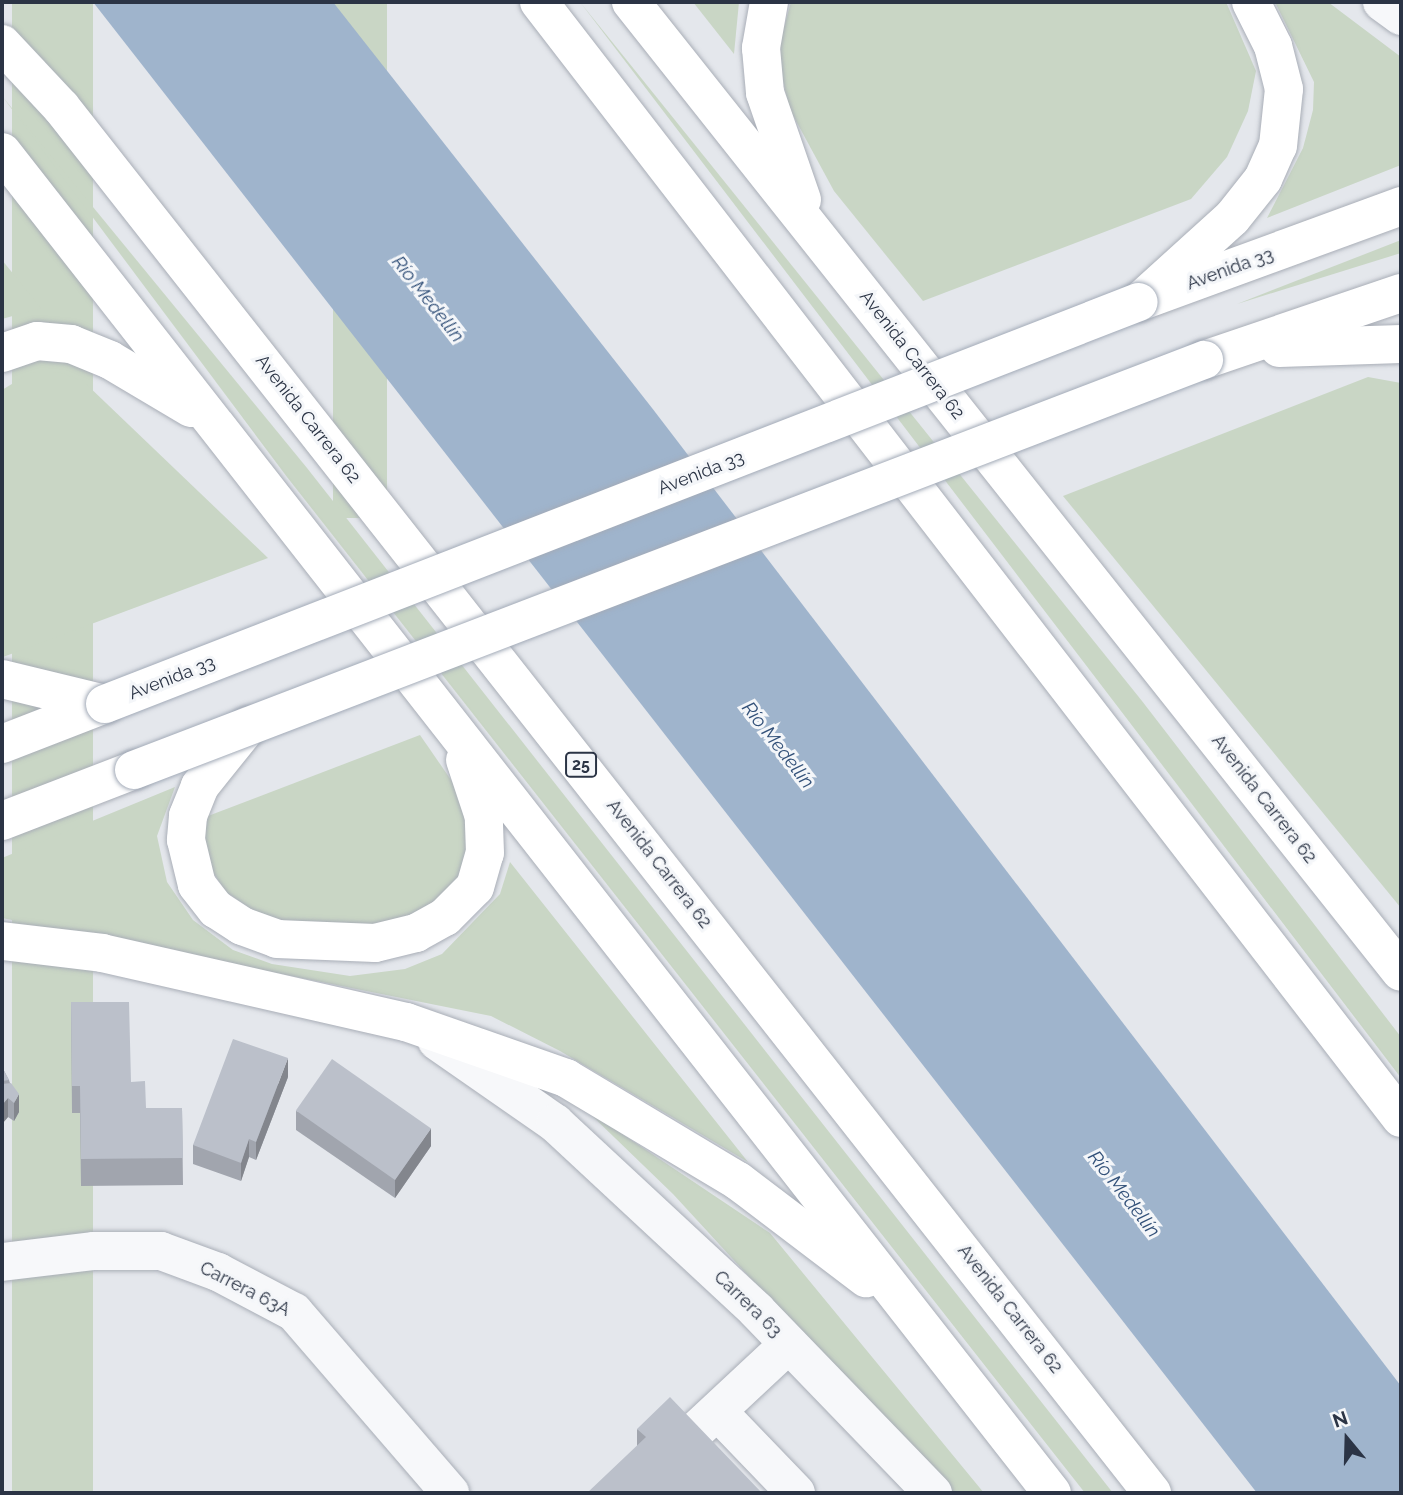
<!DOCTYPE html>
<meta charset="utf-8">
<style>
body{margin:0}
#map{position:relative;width:1403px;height:1495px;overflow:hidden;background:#e4e7ec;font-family:Raleway,sans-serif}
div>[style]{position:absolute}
.green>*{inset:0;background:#c9d6c5;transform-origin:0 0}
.water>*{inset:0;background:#9fb4cc}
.roads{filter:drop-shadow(0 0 2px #a9aeb7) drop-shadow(0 0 2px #a9aeb7)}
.minor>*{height:38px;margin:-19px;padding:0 19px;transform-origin:19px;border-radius:19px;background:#f7f8fa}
.major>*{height:38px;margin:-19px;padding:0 19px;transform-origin:19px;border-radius:19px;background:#fff}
.highway>*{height:38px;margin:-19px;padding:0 19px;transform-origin:19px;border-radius:19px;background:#fff}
.bridges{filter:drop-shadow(0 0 2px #a3abb8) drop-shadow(0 0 2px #a3abb8)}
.major-bridge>*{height:38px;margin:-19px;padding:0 19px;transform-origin:19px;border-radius:19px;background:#fff}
.wall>*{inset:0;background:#a1a5ae}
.shaded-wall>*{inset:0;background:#83868d}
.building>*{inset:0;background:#bbc0ca;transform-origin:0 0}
span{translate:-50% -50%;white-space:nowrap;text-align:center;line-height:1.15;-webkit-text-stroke:6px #f4f6f9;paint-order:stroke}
.shield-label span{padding:2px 5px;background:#f4f6f9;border:2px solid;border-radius:5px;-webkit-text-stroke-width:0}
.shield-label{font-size:16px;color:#2b3445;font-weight:700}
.street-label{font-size:18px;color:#2b3445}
.water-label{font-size:19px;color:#34527a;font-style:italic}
.frame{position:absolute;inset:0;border:4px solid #2b3445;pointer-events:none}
.north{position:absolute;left:1312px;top:1404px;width:70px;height:70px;-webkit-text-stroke:5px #f4f6f9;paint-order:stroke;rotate:341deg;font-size:19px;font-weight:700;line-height:28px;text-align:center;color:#2b3445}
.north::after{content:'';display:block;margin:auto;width:24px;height:32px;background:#2b3445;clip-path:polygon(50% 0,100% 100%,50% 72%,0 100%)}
</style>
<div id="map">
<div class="green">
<div style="left:12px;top:2px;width:81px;height:1892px"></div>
<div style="left:333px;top:2px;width:54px;height:516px"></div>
<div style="clip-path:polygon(580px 2px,1142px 701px,1401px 1037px,1401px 1078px)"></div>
<div style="clip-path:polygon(693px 2px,739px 2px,734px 54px)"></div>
<div style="clip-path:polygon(791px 2px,1226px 2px,1256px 71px,1248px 111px,1227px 157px,1191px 199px,923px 301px,834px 191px,789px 108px,777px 53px)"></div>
<div style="clip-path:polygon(1275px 2px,1328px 2px,1401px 57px,1401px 165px,1267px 218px,1303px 148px,1313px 110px,1314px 82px)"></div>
<div style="clip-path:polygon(2px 96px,307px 468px,1113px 1493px,1085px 1493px,287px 477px)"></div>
<div style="clip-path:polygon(1401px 240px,1401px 253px,1237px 304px)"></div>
<div style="clip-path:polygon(2px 260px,41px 308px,2px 319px)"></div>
<div style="clip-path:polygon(59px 372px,83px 381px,268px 558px,3px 657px,2px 390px,30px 373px)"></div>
<div style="clip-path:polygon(1368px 377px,1401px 383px,1401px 908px,1063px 496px)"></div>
<div style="clip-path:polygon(420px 735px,458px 790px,469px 823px,470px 857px,450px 896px,404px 924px,273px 924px,226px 892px,207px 863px,203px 844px,208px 816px)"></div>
<div style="clip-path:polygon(175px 787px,157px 836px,167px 882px,193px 920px,233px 950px,272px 964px,350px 976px,405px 969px,442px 954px,500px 894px,510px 862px,748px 1162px,560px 1051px,491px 1016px,2px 918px,2px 858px)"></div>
<div style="clip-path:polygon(585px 1109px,770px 1233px,984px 1493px,948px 1493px,673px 1194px)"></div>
</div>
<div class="water">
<div style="clip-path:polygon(93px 2px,333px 2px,652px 408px,1401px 1386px,1401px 1493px,1257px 1493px)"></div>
</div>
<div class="roads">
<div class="minor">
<div style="left:1382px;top:2px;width:24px;rotate:36deg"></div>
<div style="left:437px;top:1041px;width:144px;rotate:34.8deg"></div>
<div style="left:555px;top:1123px;width:275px;rotate:42.9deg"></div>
<div style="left:756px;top:1310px;width:255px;rotate:46deg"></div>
<div style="left:2px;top:1262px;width:93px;rotate:-6.8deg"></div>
<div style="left:94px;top:1251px;width:67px"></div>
<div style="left:161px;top:1251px;width:61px;rotate:20.2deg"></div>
<div style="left:218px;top:1272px;width:86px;rotate:27.8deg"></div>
<div style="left:294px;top:1312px;width:239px;rotate:49.2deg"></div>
<div style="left:719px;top:1413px;width:111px;rotate:46.1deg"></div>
<div style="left:687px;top:1439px;width:139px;rotate:-43deg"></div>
</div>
<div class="major">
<div style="left:1139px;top:302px;width:279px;rotate:-20.1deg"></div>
<div style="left:1279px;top:348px;width:122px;rotate:-1.9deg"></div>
<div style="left:1204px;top:360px;width:208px;rotate:-18.8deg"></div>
<div style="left:2px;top:744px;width:110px;rotate:-21.2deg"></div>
<div style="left:2px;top:821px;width:142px;rotate:-21.1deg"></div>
</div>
<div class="highway">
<div style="left:539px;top:2px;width:1410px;rotate:52.32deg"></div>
<div style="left:631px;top:2px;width:1238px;rotate:51.56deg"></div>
<div style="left:769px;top:2px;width:47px;rotate:99.9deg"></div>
<div style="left:761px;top:48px;width:45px;rotate:84.9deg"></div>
<div style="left:765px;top:93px;width:113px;rotate:70.9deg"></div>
<div style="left:2px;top:44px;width:86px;rotate:46.9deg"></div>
<div style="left:61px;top:107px;width:1764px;rotate:51.79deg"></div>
<div style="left:2px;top:152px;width:1703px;rotate:51.94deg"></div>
<div style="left:1139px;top:302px;width:125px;rotate:-42.1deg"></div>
<div style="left:1232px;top:218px;width:50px;rotate:-51.5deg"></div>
<div style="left:1263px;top:179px;width:36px;rotate:-66deg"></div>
<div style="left:1278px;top:146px;width:57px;rotate:-84deg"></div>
<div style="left:1284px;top:89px;width:44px;rotate:-104.3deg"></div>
<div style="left:1273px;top:46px;width:49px;rotate:-116.6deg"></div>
<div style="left:2px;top:353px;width:37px;rotate:-19deg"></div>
<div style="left:37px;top:341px;width:34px;rotate:5deg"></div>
<div style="left:71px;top:344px;width:42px;rotate:22.3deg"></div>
<div style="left:110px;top:360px;width:94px;rotate:30.7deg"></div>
<div style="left:2px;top:679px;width:106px;rotate:13.6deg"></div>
<div style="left:248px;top:726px;width:77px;rotate:128.7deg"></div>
<div style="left:200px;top:786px;width:32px;rotate:112deg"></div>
<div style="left:188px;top:816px;width:24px;rotate:95deg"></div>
<div style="left:186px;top:840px;width:46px;rotate:76.3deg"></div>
<div style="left:197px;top:885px;width:31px;rotate:52deg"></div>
<div style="left:216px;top:909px;width:31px;rotate:33deg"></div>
<div style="left:242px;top:926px;width:37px;rotate:20deg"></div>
<div style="left:277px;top:939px;width:98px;rotate:2.3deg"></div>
<div style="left:375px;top:943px;width:42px;rotate:-13.7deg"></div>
<div style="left:416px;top:933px;width:33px;rotate:-29deg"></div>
<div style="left:445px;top:917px;width:42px;rotate:-45deg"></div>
<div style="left:475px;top:887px;width:35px;rotate:-74deg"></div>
<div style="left:485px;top:853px;width:36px;rotate:-92deg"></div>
<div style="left:484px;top:817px;width:60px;rotate:-108.4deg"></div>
<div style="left:2px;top:941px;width:101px;rotate:6.8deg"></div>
<div style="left:102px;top:953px;width:312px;rotate:12.8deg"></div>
<div style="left:406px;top:1022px;width:170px;rotate:19.3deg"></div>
<div style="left:566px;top:1078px;width:200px;rotate:30.9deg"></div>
<div style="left:738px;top:1181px;width:161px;rotate:37.2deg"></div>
</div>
</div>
<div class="bridges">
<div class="major-bridge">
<div style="left:105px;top:704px;width:1109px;rotate:-21.25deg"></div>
<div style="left:134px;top:770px;width:1146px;rotate:-20.97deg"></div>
</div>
</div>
<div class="wall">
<div style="clip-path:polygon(71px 1002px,131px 1082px,146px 1108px,182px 1108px,183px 1185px,81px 1186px,80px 1113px,72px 1113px)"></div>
<div style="clip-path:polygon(2px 1067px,9px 1080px,19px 1112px,14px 1121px,8px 1117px,2px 1124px)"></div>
<div style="clip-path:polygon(288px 1077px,256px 1160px,249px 1157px,241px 1181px,193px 1164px,193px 1145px)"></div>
<div style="clip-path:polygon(296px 1111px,431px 1146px,395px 1198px,296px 1130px)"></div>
<div style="clip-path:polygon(637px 1429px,762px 1493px,637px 1446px)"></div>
</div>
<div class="shaded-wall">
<div style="clip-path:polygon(288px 1058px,288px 1077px,256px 1160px,256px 1142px)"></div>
<div style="clip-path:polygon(19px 1094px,19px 1112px,14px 1121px,14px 1103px)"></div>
<div style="clip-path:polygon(8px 1098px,8px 1117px,2px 1124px,2px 1105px)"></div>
<div style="clip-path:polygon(431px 1128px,431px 1146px,395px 1198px,395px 1180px)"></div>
<div style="clip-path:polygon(249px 1139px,249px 1157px,241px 1181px,241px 1163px)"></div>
</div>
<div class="building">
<div style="clip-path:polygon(71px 1002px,129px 1002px,131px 1082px,145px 1081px,146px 1108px,182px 1108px,183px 1158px,81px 1159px,80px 1086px,72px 1086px)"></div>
<div style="clip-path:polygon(233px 1039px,288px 1058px,256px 1142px,249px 1139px,241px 1163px,193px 1145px)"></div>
<div style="left:332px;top:1059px;width:121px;height:63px;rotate:35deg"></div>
<div style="clip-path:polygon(2px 1067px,9px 1080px,2px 1081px)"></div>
<div style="clip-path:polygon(11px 1083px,19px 1094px,14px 1103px,8px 1098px,2px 1105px,2px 1084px)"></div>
<div style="clip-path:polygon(670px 1397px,762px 1493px,587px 1493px,646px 1437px,637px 1429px)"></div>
</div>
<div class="shield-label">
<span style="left:581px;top:765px">25</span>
</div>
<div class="street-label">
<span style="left:1230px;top:269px;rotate:-20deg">Avenida 33</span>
<span style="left:912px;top:355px;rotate:52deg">Avenida Carrera 62</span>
<span style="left:308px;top:419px;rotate:52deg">Avenida Carrera 62</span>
<span style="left:701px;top:473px;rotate:-21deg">Avenida 33</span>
<span style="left:172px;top:678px;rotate:-21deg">Avenida 33</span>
<span style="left:1264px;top:799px;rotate:52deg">Avenida Carrera 62</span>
<span style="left:659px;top:864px;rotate:52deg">Avenida Carrera 62</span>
<span style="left:245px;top:1289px;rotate:27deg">Carrera 63A</span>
<span style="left:748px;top:1304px;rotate:44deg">Carrera 63</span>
<span style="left:1010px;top:1309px;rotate:52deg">Avenida Carrera 62</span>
</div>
<div class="water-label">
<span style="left:428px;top:299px;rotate:52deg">Río Medellín</span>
<span style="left:778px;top:745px;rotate:52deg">Río Medellín</span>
<span style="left:1124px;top:1194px;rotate:52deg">Río Medellín</span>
</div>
<div class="frame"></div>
<div class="north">N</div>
</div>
